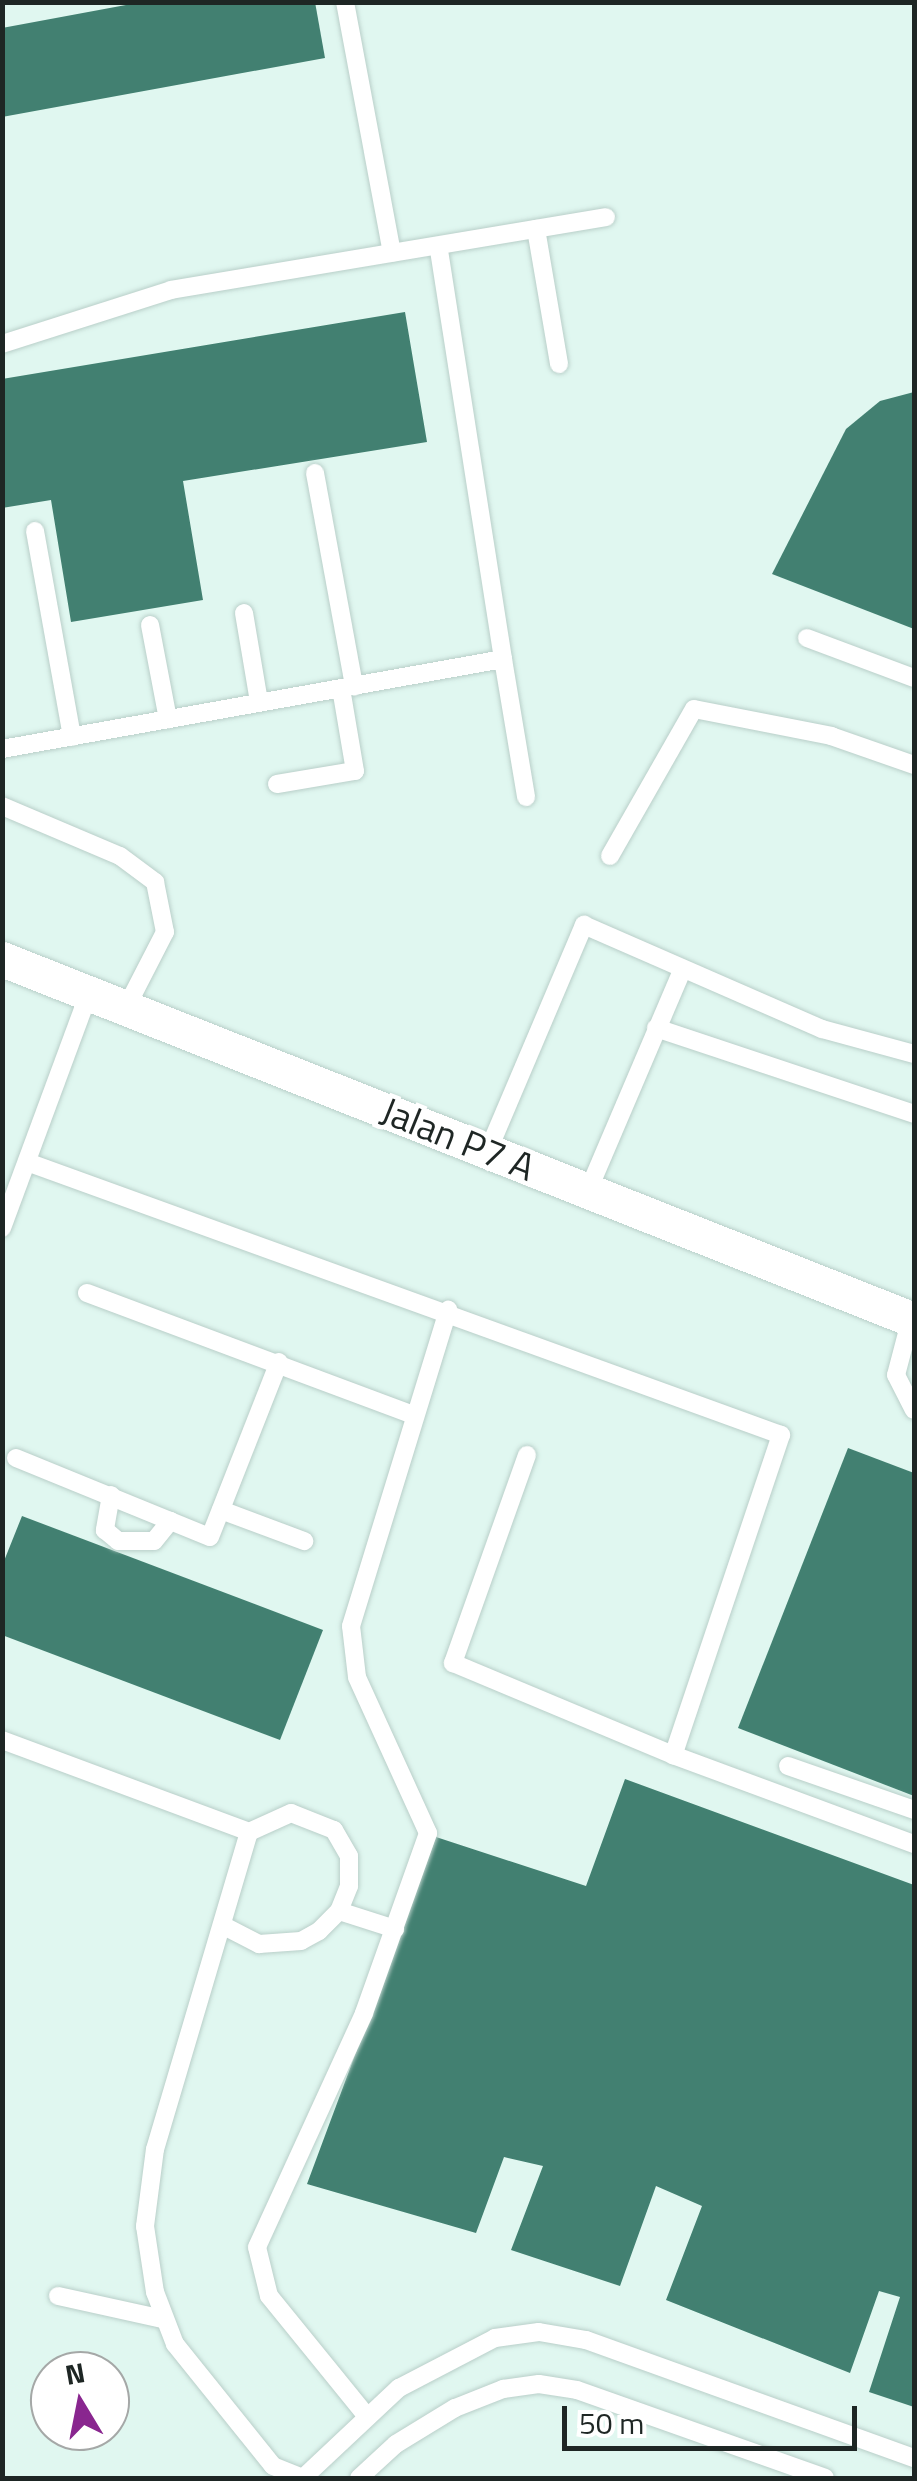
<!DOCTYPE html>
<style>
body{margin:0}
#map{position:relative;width:917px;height:2481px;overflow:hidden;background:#e0f7f0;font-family:"Titillium Web",sans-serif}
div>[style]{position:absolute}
.building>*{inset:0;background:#428071}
.roads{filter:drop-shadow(0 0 2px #b9cfc9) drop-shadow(0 0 2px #b9cfc9)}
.lane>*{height:18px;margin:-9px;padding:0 9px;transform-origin:9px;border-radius:9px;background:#fff}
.street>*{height:35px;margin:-17.5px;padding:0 17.5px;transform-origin:17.5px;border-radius:17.5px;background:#fff}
span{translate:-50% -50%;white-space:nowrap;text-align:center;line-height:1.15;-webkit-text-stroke:9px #fff;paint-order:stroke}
.street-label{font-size:38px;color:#1e2624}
.frame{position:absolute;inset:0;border:5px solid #1e2624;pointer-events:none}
.north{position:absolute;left:30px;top:2351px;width:100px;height:100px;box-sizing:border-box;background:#fff;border:2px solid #a5a8a7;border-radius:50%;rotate:350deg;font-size:28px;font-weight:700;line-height:40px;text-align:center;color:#1e2624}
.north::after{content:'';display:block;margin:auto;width:35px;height:45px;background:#89268f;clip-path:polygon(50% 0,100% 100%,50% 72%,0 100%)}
.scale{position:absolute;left:562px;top:2406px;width:295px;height:45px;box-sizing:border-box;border:5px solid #1e2624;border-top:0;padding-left:12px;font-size:30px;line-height:35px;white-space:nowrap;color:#1e2624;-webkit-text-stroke:8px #fff;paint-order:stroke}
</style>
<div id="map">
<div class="building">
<div style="clip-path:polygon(142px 2px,315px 2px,325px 58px,2px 117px,2px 28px)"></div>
<div style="clip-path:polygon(405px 312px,427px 442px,183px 481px,203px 600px,71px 622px,51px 500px,2px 508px,2px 379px)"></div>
<div style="clip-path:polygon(914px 392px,914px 629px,772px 574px,846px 429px,880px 401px)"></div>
<div style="clip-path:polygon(848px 1448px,914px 1473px,914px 1796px,738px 1728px)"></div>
<div style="clip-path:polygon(22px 1516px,323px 1630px,280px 1740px,2px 1635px,2px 1566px)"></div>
<div style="clip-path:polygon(625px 1779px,914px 1885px,914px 2407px,869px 2392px,900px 2297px,879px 2291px,850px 2373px,666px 2300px,702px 2206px,656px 2186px,620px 2286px,511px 2250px,543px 2166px,504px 2157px,476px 2233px,307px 2184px,436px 1837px,586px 1886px)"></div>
</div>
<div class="roads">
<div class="lane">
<div style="left:345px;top:2px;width:255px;rotate:79.4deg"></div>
<div style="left:536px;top:229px;width:137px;rotate:80.3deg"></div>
<div style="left:2px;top:344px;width:177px;rotate:-17.7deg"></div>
<div style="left:171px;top:290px;width:441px;rotate:-9.5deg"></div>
<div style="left:315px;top:473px;width:217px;rotate:79.6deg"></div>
<div style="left:35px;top:531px;width:209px;rotate:79.8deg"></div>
<div style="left:244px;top:613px;width:90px;rotate:80.4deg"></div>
<div style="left:150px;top:625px;width:96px;rotate:79.2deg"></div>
<div style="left:807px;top:638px;width:114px;rotate:20.5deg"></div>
<div style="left:503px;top:659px;width:140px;rotate:80.5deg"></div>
<div style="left:2px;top:749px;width:509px;rotate:-10.18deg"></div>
<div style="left:503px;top:659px;width:418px;rotate:-98.9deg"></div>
<div style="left:277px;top:784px;width:79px;rotate:-9.5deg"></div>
<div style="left:355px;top:771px;width:84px;rotate:-99.6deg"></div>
<div style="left:2px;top:806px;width:128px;rotate:23deg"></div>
<div style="left:120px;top:856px;width:44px;rotate:36.6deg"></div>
<div style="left:155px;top:882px;width:51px;rotate:78.7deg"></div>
<div style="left:165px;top:932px;width:85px;rotate:117.2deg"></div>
<div style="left:610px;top:856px;width:169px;rotate:-60.3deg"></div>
<div style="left:694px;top:709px;width:140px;rotate:11.1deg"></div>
<div style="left:831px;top:736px;width:88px;rotate:19.3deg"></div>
<div style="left:656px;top:1028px;width:272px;rotate:18.4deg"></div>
<div style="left:488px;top:1151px;width:246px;rotate:-67deg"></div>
<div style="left:584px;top:925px;width:260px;rotate:23.6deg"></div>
<div style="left:822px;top:1029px;width:95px;rotate:15.2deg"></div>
<div style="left:27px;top:1162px;width:802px;rotate:19.9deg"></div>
<div style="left:781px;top:1435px;width:338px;rotate:108.6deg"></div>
<div style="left:673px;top:1755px;width:257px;rotate:20.3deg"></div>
<div style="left:588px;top:1191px;width:239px;rotate:-66.9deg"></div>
<div style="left:2px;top:1228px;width:251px;rotate:-69.7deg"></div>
<div style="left:87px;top:1293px;width:348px;rotate:20.5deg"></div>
<div style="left:911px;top:1318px;width:59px;rotate:104.7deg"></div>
<div style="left:896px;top:1375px;width:39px;rotate:63deg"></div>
<div style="left:527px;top:1455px;width:221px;rotate:109.6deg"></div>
<div style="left:453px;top:1663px;width:238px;rotate:22.7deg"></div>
<div style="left:16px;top:1458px;width:209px;rotate:22.2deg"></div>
<div style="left:210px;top:1537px;width:188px;rotate:-68.5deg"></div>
<div style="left:111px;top:1495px;width:36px;rotate:100deg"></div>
<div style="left:105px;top:1530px;width:17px;rotate:40deg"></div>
<div style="left:118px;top:1541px;width:36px"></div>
<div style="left:154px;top:1541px;width:26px;rotate:-51deg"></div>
<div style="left:221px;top:1510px;width:89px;rotate:20.5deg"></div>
<div style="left:2px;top:1740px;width:264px;rotate:20.4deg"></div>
<div style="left:788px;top:1766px;width:133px;rotate:19.2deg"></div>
<div style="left:339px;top:1911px;width:59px;rotate:17.8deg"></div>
<div style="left:222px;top:1925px;width:42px;rotate:27.2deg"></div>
<div style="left:259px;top:1944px;width:42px;rotate:-4.1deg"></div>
<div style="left:301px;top:1941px;width:21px;rotate:-29deg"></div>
<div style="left:319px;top:1931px;width:28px;rotate:-45deg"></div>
<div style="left:339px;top:1911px;width:27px;rotate:-68deg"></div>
<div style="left:349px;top:1886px;width:30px;rotate:-90deg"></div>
<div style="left:349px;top:1856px;width:30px;rotate:-120deg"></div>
<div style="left:334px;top:1830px;width:46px;rotate:-158.4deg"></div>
<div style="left:291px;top:1813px;width:46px;rotate:155.7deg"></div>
<div style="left:249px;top:1832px;width:331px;rotate:106.5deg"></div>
<div style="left:155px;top:2149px;width:78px;rotate:97.4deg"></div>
<div style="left:145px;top:2226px;width:67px;rotate:81.4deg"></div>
<div style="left:155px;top:2292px;width:56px;rotate:69deg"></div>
<div style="left:175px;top:2344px;width:156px;rotate:51.2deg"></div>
<div style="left:273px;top:2466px;width:31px;rotate:22deg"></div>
<div style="left:58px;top:2296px;width:107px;rotate:12.4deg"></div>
<div style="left:365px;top:2414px;width:152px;rotate:-129.1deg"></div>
<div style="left:269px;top:2296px;width:50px;rotate:-103.8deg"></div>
<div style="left:257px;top:2247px;width:257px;rotate:-65.4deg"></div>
<div style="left:364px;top:2013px;width:191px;rotate:-70.4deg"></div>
<div style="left:428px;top:1833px;width:171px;rotate:-114.5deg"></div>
<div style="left:357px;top:1677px;width:51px;rotate:-96.7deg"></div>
<div style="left:351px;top:1626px;width:331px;rotate:-72.9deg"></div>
<div style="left:303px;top:2478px;width:132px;rotate:-43.2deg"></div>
<div style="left:399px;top:2388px;width:108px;rotate:-27.5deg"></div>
<div style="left:495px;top:2338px;width:44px;rotate:-7.8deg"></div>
<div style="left:539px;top:2332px;width:48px;rotate:9.7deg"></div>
<div style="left:586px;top:2340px;width:349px;rotate:19.8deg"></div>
<div style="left:359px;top:2478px;width:50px;rotate:-42.6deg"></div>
<div style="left:396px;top:2444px;width:69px;rotate:-31.4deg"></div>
<div style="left:455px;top:2408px;width:52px;rotate:-21.6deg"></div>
<div style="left:503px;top:2389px;width:36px;rotate:-8deg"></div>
<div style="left:539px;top:2384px;width:38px;rotate:9deg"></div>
<div style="left:577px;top:2390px;width:263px;rotate:19.5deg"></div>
</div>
<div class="street">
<div style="left:2px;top:959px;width:981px;rotate:21.6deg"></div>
</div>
</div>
<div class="street-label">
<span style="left:458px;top:1139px;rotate:22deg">Jalan P7 A</span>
</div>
<div class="frame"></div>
<div class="north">N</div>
<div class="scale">50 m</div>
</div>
